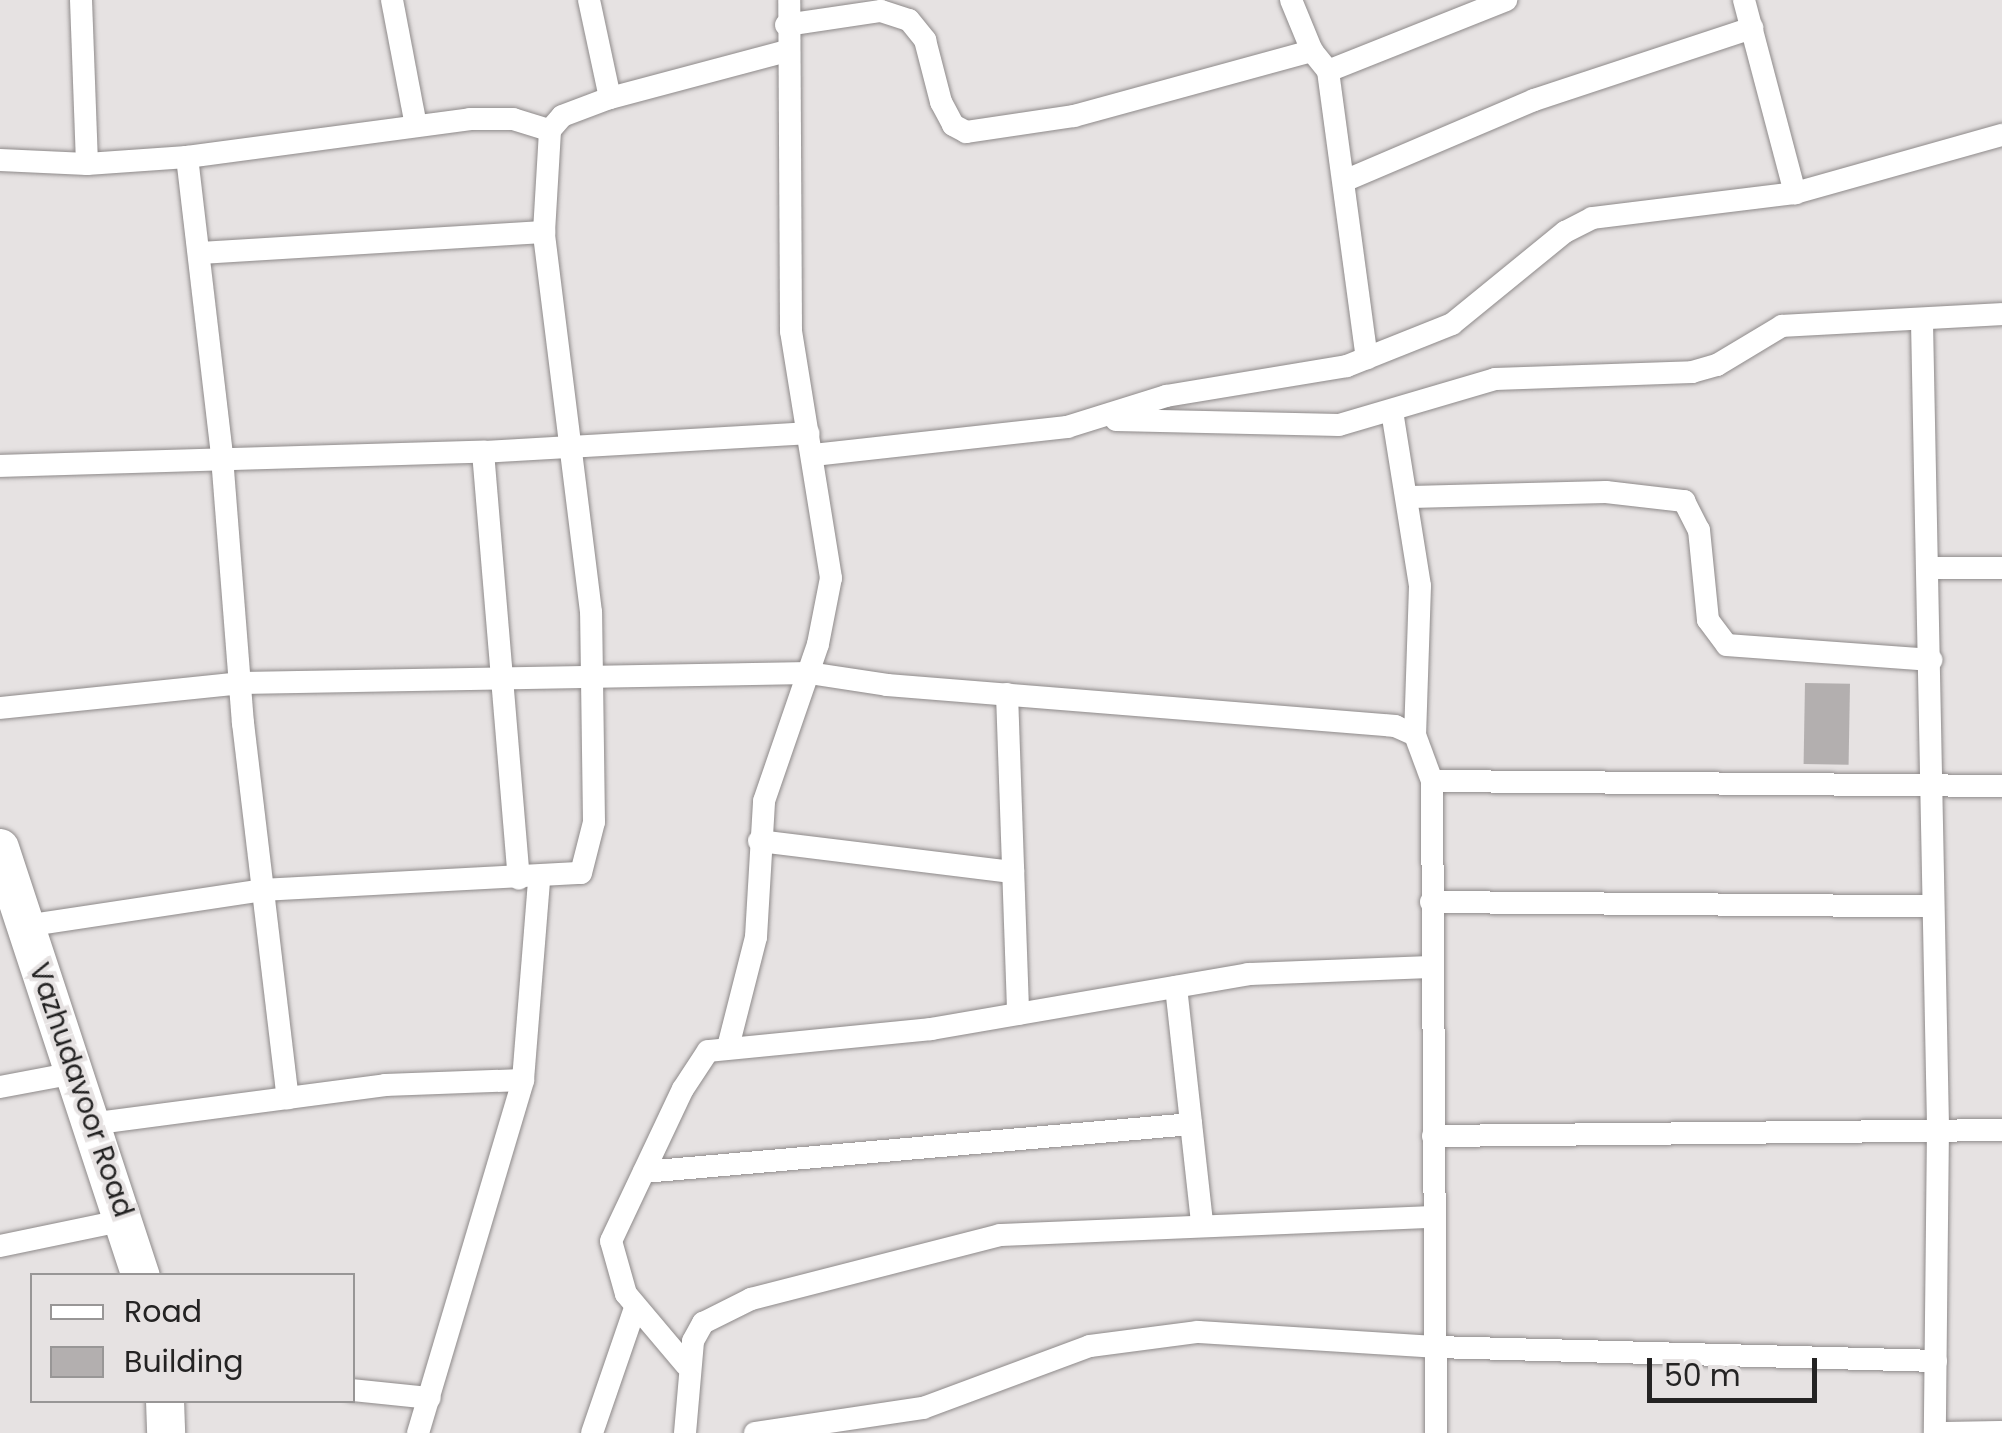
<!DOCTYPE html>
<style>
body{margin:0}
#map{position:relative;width:2002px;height:1433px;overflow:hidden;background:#e6e2e2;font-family:Poppins,sans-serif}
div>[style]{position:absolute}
.building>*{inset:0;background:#b3afaf;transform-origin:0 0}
.roads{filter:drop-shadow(0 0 2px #8e8a8a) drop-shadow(0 0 2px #8e8a8a)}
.minor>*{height:22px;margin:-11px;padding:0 11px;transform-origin:11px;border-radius:11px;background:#fff}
.primary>*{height:38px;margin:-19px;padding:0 19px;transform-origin:19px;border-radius:19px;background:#fff}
span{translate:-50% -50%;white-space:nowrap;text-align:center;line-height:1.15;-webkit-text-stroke:8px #e6e2e2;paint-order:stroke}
.street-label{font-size:28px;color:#242323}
.legend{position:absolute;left:30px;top:1273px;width:325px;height:130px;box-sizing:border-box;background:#e6e2e2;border:2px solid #989696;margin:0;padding:12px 18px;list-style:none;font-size:30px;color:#242323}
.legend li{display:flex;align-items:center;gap:20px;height:50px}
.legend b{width:50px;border:2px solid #989696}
.scale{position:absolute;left:1647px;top:1358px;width:170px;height:45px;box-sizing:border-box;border:5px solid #242323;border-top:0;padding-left:12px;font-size:30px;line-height:35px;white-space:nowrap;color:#242323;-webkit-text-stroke:8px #e6e2e2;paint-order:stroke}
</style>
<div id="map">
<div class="building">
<div style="left:1805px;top:683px;width:45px;height:81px;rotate:1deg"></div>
</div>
<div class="roads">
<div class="minor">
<div style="left:81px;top:0;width:164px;rotate:87.9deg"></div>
<div style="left:392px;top:0;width:128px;rotate:79.2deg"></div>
<div style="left:589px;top:0;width:100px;rotate:77.9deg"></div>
<div style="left:1291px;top:0;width:55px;rotate:67.6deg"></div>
<div style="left:1312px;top:51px;width:26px;rotate:51deg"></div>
<div style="left:1328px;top:71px;width:290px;rotate:82.3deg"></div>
<div style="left:1744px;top:0;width:200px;rotate:75.2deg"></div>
<div style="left:786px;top:25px;width:96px;rotate:-8.4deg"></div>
<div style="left:881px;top:11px;width:29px;rotate:18deg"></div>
<div style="left:909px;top:20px;width:26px;rotate:51deg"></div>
<div style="left:925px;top:40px;width:64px;rotate:75.5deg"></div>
<div style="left:941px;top:102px;width:26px;rotate:62deg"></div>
<div style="left:953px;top:125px;width:15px;rotate:28deg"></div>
<div style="left:966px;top:132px;width:109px;rotate:-8.4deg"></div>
<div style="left:1074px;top:116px;width:247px;rotate:-15.3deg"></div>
<div style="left:1328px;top:71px;width:192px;rotate:-21.7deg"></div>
<div style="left:187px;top:157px;width:302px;rotate:83.3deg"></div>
<div style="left:222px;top:457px;width:267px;rotate:85.5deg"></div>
<div style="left:243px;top:723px;width:378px;rotate:83.2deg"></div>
<div style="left:0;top:160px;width:87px;rotate:2.6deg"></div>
<div style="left:87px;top:164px;width:100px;rotate:-4deg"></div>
<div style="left:187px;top:157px;width:286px;rotate:-7.6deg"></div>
<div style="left:470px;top:119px;width:43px"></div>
<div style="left:513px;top:119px;width:39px;rotate:17deg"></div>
<div style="left:1344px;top:181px;width:207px;rotate:-23.1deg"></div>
<div style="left:1534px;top:100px;width:230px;rotate:-18.3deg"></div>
<div style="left:199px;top:253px;width:346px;rotate:-3.5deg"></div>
<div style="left:1922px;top:322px;width:805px;rotate:88.86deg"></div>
<div style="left:1938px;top:1127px;width:306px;rotate:90.6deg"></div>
<div style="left:1392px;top:411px;width:177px;rotate:80.9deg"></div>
<div style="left:1420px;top:586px;width:149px;rotate:91.9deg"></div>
<div style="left:1116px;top:420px;width:223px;rotate:1.3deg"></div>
<div style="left:1339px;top:425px;width:163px;rotate:-16.4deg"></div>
<div style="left:1495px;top:379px;width:197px;rotate:-2deg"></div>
<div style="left:1692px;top:372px;width:26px;rotate:-16deg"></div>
<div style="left:1717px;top:365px;width:76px;rotate:-31deg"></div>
<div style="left:1782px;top:326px;width:220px;rotate:-3.1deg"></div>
<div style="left:483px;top:452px;width:428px;rotate:85.2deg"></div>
<div style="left:813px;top:455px;width:256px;rotate:-6.3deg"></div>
<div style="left:1067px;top:427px;width:104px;rotate:-17.4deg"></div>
<div style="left:1166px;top:396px;width:183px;rotate:-9.4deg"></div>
<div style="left:1347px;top:366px;width:113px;rotate:-21.8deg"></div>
<div style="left:1452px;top:324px;width:146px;rotate:-39.2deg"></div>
<div style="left:1565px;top:232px;width:30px;rotate:-27deg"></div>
<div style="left:1592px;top:218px;width:205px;rotate:-7deg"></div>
<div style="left:1795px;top:193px;width:215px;rotate:-15.7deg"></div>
<div style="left:0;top:466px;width:483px;rotate:-1.7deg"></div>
<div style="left:483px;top:452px;width:326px;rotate:-3.3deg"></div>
<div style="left:1411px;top:497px;width:195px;rotate:-1.5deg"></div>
<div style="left:1606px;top:492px;width:79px;rotate:6.6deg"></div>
<div style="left:1684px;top:501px;width:33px;rotate:63deg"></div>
<div style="left:1699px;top:530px;width:90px;rotate:84.3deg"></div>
<div style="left:1708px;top:620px;width:31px;rotate:53deg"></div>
<div style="left:1727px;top:645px;width:205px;rotate:4.2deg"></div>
<div style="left:1929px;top:568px;width:73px"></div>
<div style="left:1007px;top:694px;width:320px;rotate:88deg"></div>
<div style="left:0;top:708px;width:242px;rotate:-5.9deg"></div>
<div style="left:241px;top:683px;width:568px;rotate:-1.01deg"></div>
<div style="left:809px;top:673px;width:79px;rotate:8.7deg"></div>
<div style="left:887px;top:685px;width:510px;rotate:4.61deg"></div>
<div style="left:1395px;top:726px;width:22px;rotate:24deg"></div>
<div style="left:1415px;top:735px;width:49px;rotate:69.7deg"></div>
<div style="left:1432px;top:781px;width:652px;rotate:89.65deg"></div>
<div style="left:1432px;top:781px;width:570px;rotate:0.5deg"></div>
<div style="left:759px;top:841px;width:256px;rotate:7deg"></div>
<div style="left:1431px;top:902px;width:499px;rotate:0.5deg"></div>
<div style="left:25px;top:926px;width:241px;rotate:-8.6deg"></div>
<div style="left:263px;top:890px;width:318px;rotate:-3.1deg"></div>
<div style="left:581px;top:873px;width:53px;rotate:-75.7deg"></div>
<div style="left:594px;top:822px;width:210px;rotate:-90.8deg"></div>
<div style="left:591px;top:612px;width:383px;rotate:-97.1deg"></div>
<div style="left:544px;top:232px;width:102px;rotate:-86.6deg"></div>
<div style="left:550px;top:130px;width:18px;rotate:-49deg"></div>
<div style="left:562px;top:116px;width:51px;rotate:-20.6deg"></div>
<div style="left:610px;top:98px;width:183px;rotate:-14.9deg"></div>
<div style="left:1176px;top:987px;width:237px;rotate:83.7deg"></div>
<div style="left:728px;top:1047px;width:114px;rotate:-75.7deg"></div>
<div style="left:756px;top:937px;width:136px;rotate:-86.6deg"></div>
<div style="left:764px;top:801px;width:166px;rotate:-71deg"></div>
<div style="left:818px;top:644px;width:67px;rotate:-78.9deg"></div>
<div style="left:831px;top:578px;width:250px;rotate:-99.2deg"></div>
<div style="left:791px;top:331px;width:331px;rotate:-90.3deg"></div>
<div style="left:0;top:1087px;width:75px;rotate:-10.7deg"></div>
<div style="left:90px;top:1124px;width:298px;rotate:-7.5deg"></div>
<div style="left:385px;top:1085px;width:138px;rotate:-2.1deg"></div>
<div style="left:1433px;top:1136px;width:569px;rotate:-0.6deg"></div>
<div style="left:644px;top:1172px;width:549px;rotate:-5.01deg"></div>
<div style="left:0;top:1246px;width:129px;rotate:-11.7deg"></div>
<div style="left:686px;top:1365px;width:93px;rotate:-130.2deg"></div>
<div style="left:626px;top:1294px;width:55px;rotate:-105.8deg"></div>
<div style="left:611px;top:1241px;width:168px;rotate:-64.7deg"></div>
<div style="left:683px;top:1089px;width:45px;rotate:-56.7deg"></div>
<div style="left:708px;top:1051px;width:224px;rotate:-5.6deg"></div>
<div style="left:931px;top:1029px;width:322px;rotate:-9.8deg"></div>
<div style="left:1248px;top:974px;width:184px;rotate:-2.2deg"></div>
<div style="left:352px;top:1390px;width:78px;rotate:5.9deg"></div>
<div style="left:418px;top:1433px;width:368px;rotate:-73.4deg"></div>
<div style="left:523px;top:1080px;width:202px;rotate:-85.4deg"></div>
<div style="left:592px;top:1433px;width:132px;rotate:-71deg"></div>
<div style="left:685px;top:1433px;width:92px;rotate:-85deg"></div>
<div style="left:693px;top:1341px;width:21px;rotate:-61deg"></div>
<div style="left:703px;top:1323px;width:54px;rotate:-26.6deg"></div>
<div style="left:751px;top:1299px;width:257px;rotate:-14.4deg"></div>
<div style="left:1000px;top:1235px;width:434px;rotate:-2.4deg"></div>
<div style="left:755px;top:1433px;width:170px;rotate:-8.5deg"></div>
<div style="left:923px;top:1408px;width:178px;rotate:-20.4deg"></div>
<div style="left:1090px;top:1346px;width:109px;rotate:-7.4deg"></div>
<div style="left:1198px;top:1332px;width:238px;rotate:3.6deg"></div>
<div style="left:1436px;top:1347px;width:500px;rotate:1.6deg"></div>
<div style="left:1941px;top:1433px;width:61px;rotate:-0.9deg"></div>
</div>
<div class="primary">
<div style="left:0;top:848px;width:451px;rotate:71.8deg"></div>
<div style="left:165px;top:1400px;width:33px;rotate:88deg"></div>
</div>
</div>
<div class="street-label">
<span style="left:81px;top:1090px;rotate:71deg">Vazhudavoor Road</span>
</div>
<ul class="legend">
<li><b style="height:12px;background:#fff"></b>Road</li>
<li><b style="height:28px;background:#b3afaf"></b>Building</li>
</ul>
<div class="scale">50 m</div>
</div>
